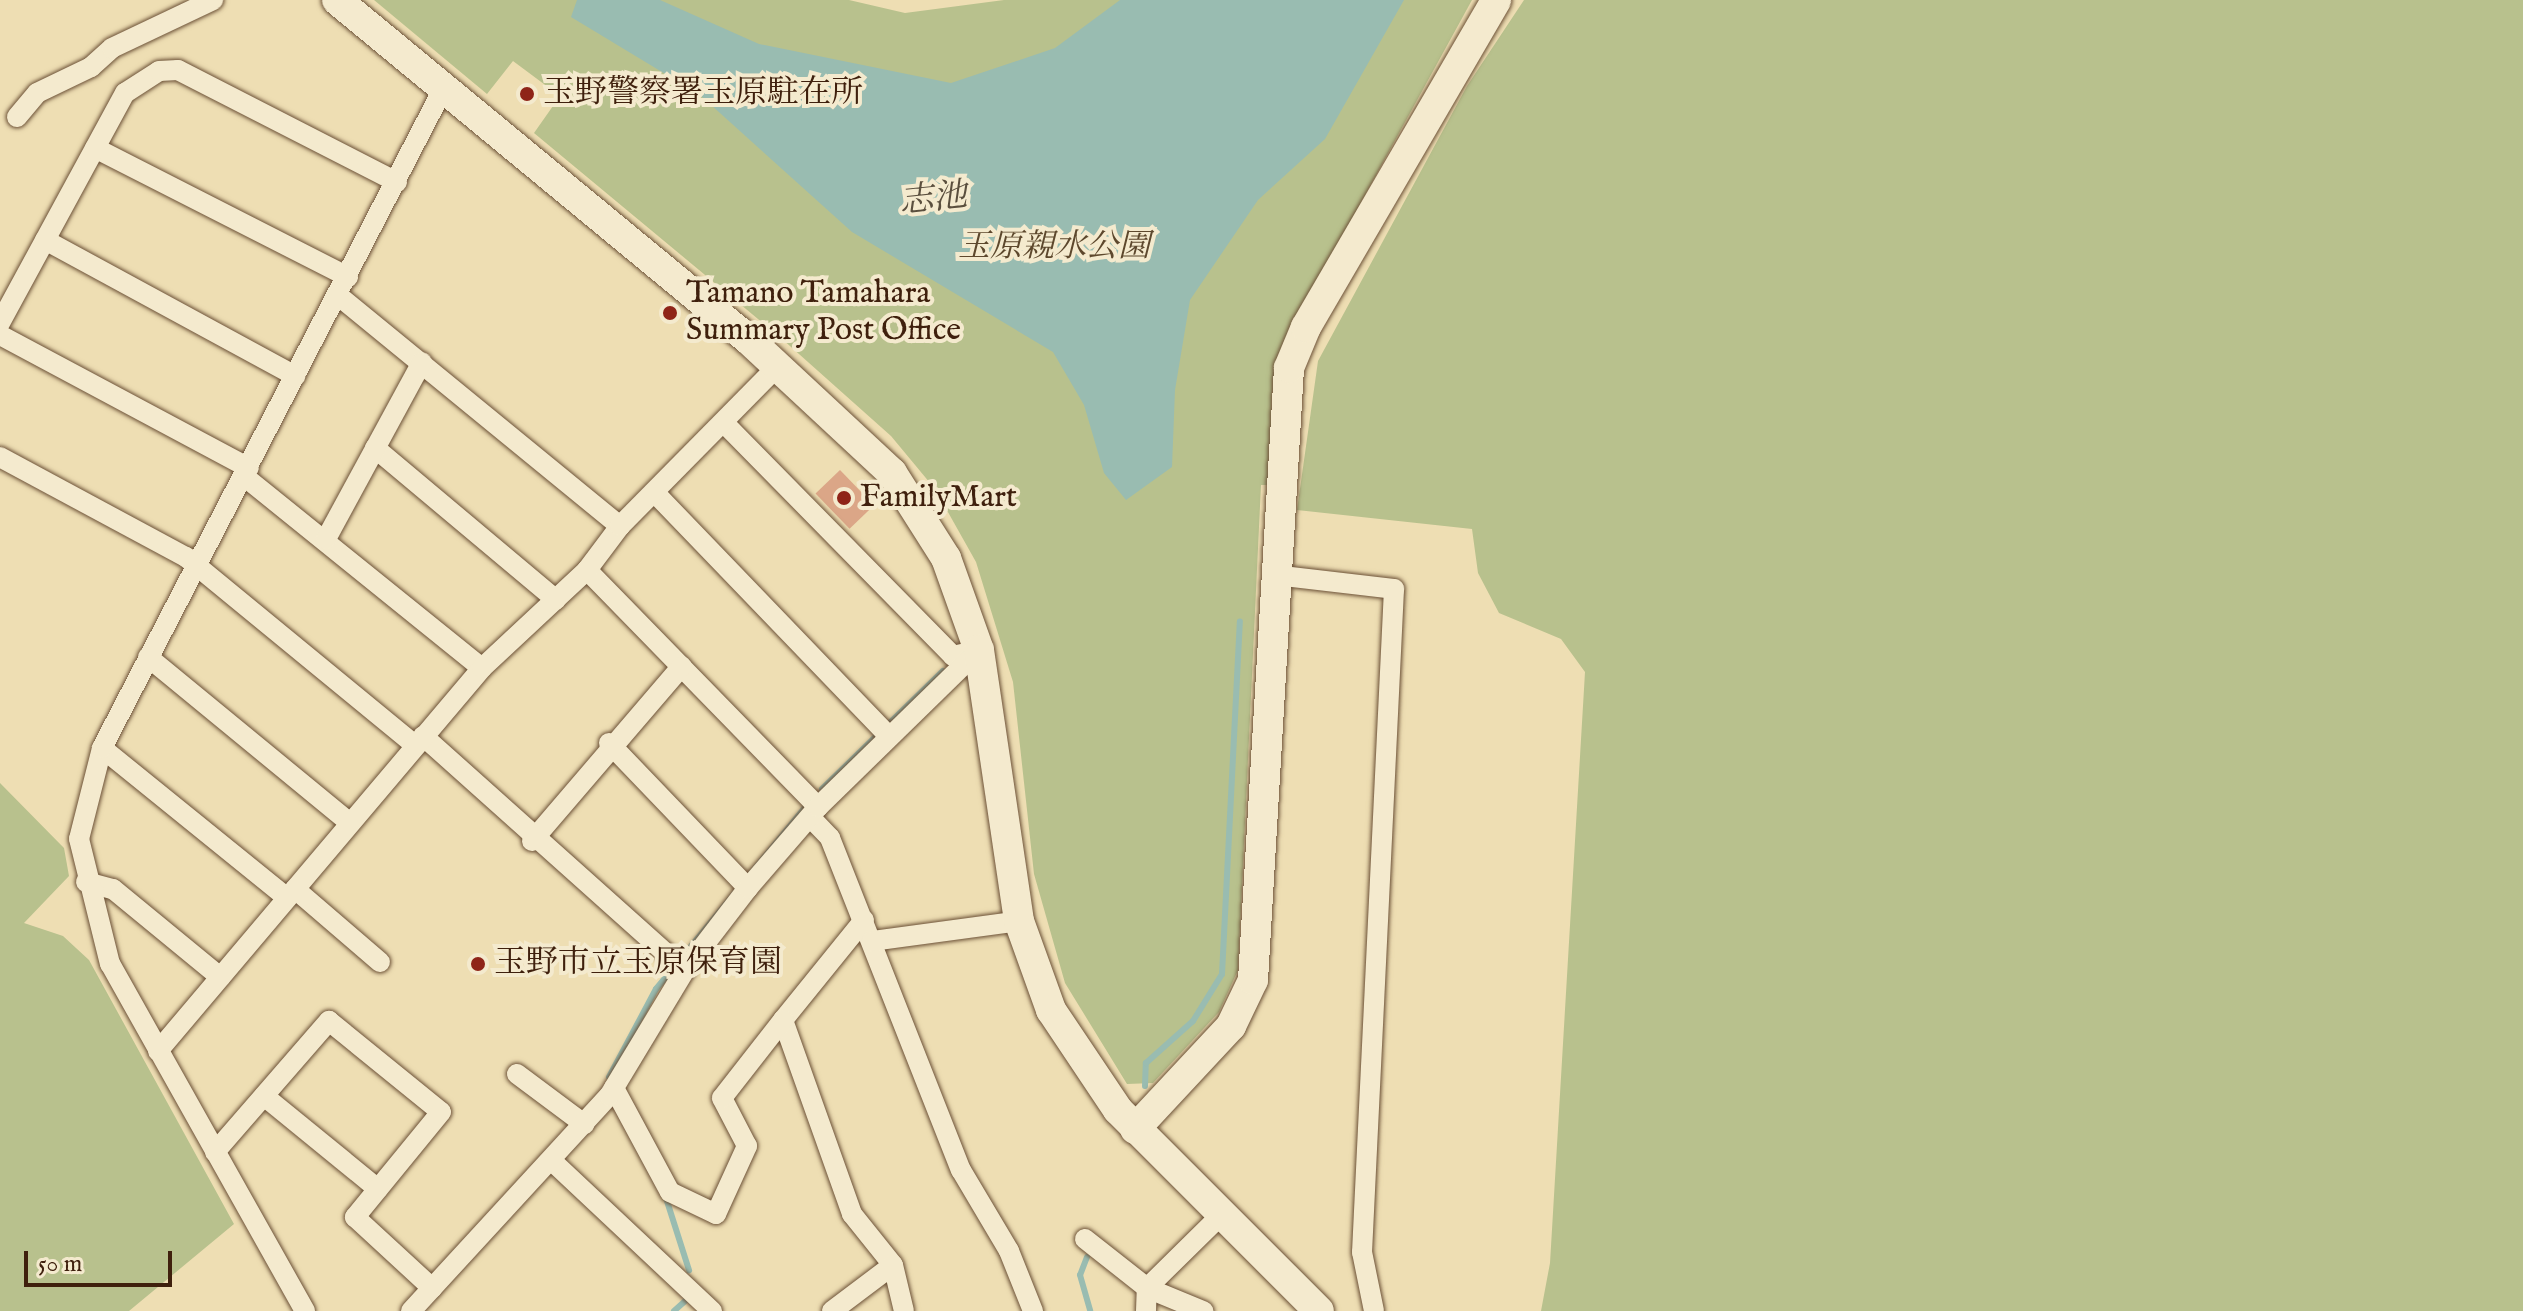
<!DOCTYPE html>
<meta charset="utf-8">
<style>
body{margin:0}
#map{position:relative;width:2523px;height:1311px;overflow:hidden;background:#eedeb3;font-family:"IM FELL English","Noto Serif JP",serif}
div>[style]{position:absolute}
.green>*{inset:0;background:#b8c18d}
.water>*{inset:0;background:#99bcb1}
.stream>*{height:6px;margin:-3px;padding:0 3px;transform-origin:3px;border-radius:3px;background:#99bcb1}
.building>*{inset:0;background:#dba687;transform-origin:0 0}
.roads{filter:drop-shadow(0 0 2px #6b5036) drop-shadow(0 0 2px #6b5036)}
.street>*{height:20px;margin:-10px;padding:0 10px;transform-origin:10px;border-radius:10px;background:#f4eace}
.secondary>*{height:30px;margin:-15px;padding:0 15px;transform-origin:15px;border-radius:15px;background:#f4eace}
.dots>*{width:22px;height:22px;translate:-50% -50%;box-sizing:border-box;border:4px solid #f4eace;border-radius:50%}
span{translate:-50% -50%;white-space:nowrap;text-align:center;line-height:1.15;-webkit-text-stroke:8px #f4eace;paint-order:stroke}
.poi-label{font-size:32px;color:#3f200d}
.left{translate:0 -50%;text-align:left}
.park-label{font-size:32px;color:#5d482d;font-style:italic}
.water-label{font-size:34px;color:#5a4f3e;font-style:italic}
.scale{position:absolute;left:24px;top:1251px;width:148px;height:36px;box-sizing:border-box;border:4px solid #3f200d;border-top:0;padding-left:10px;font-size:24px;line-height:28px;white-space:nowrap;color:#3f200d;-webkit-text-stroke:6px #f4eace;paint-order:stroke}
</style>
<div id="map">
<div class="green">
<div style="clip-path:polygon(374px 0,849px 0,905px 13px,1004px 0,1472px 0,1285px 341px,1272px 393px,1269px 485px,1261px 485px,1238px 970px,1219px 1012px,1153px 1083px,1127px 1084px,1065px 983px,1034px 874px,1013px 682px,976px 562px,935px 489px,891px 436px,781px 338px,534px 133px,560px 96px,513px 61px,487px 94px)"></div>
<div style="clip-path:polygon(1524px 0,2523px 0,2523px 1311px,1541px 1311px,1550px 1263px,1585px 672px,1561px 639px,1499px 613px,1478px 573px,1472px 529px,1297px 510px,1318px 361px,1467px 86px)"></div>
<div style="clip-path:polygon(0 783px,64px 848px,69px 876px,24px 923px,63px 936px,89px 960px,234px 1224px,129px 1311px,0 1311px)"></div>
</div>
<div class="water">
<div style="clip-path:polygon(577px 0,660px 0,759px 44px,951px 83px,1055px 48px,1120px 0,1404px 0,1325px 139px,1258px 200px,1190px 300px,1175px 390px,1172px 467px,1126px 500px,1104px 473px,1084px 405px,1053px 352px,852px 232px,700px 95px,571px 17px)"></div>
</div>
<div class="stream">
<div style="left:822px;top:789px;width:169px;rotate:-44.3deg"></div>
<div style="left:609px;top:1077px;width:100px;rotate:-61.9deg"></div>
<div style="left:656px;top:989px;width:241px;rotate:-50.6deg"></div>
<div style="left:1145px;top:1086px;width:23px;rotate:-88deg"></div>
<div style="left:1146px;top:1063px;width:63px;rotate:-41.8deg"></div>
<div style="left:1193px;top:1021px;width:55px;rotate:-58.3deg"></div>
<div style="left:1222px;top:974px;width:353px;rotate:-87.1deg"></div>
<div style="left:666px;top:1198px;width:76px;rotate:72.3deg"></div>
<div style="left:1087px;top:1257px;width:19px;rotate:111deg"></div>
<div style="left:1080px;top:1275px;width:37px;rotate:74deg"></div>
<div style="left:674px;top:1311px;width:15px;rotate:-42deg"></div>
</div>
<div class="building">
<div style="left:840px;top:470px;width:49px;height:34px;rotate:46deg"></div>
</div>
<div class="roads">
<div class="street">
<div style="left:17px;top:117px;width:31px;rotate:-50deg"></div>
<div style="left:37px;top:93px;width:60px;rotate:-25.7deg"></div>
<div style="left:91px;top:67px;width:28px;rotate:-42deg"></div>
<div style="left:112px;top:48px;width:112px;rotate:-25.4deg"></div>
<div style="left:95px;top:148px;width:284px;rotate:27deg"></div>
<div style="left:45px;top:240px;width:285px;rotate:28.5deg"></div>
<div style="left:340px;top:297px;width:362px;rotate:39.3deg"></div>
<div style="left:0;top:323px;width:262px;rotate:-61.5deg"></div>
<div style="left:125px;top:93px;width:40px;rotate:-32.9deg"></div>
<div style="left:159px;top:71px;width:19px;rotate:-3deg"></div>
<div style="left:178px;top:70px;width:246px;rotate:27.1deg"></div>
<div style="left:0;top:335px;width:282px;rotate:28.1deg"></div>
<div style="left:726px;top:425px;width:324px;rotate:45.5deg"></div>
<div style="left:953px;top:656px;width:27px;rotate:-13deg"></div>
<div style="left:375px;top:448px;width:236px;rotate:40deg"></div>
<div style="left:0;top:457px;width:211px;rotate:28.3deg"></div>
<div style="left:186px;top:557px;width:296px;rotate:39.4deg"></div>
<div style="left:245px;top:477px;width:304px;rotate:38.9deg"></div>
<div style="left:655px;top:493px;width:337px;rotate:46.1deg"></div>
<div style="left:326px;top:539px;width:201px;rotate:-61.5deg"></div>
<div style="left:587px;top:570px;width:331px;rotate:45.7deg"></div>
<div style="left:1275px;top:575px;width:120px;rotate:6.7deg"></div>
<div style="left:1394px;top:589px;width:664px;rotate:92.76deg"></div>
<div style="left:1362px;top:1252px;width:60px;rotate:78.5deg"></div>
<div style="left:148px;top:657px;width:261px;rotate:39.4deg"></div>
<div style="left:423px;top:736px;width:351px;rotate:41.8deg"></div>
<div style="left:609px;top:743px;width:201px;rotate:46.2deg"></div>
<div style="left:102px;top:748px;width:238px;rotate:39deg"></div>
<div style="left:810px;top:817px;width:29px;rotate:46deg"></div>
<div style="left:830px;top:838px;width:357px;rotate:68.5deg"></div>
<div style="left:961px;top:1170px;width:94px;rotate:59.3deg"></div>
<div style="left:1009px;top:1251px;width:65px;rotate:68.2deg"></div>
<div style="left:532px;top:841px;width:230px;rotate:-49.4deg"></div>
<div style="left:86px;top:882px;width:28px;rotate:15deg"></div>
<div style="left:113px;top:889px;width:139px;rotate:39.4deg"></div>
<div style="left:295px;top:889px;width:112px;rotate:40.7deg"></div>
<div style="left:864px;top:920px;width:129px;rotate:129deg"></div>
<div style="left:783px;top:1020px;width:206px;rotate:70.4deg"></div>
<div style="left:852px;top:1214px;width:65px;rotate:51.2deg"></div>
<div style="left:893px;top:1265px;width:47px;rotate:76.6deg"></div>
<div style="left:872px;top:941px;width:148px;rotate:-7.7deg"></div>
<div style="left:158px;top:1051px;width:502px;rotate:-49.77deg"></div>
<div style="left:482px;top:668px;width:144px;rotate:-43deg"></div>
<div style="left:587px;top:570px;width:55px;rotate:-53.1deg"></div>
<div style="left:620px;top:526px;width:225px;rotate:-45.4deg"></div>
<div style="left:517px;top:1074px;width:84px;rotate:36.7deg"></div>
<div style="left:614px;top:1088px;width:118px;rotate:61.7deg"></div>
<div style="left:670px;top:1192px;width:51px;rotate:25.6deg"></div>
<div style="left:716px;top:1214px;width:75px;rotate:-65.5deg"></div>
<div style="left:747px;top:1146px;width:54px;rotate:-117.5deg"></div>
<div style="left:722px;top:1098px;width:99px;rotate:-52deg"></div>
<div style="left:264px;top:1096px;width:147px;rotate:39.2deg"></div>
<div style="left:215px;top:1152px;width:174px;rotate:-49deg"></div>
<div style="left:329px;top:1021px;width:144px;rotate:39.1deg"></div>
<div style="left:441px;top:1112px;width:136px;rotate:129.3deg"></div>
<div style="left:355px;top:1217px;width:105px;rotate:42.7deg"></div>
<div style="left:551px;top:1160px;width:221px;rotate:43.2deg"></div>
<div style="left:1085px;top:1239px;width:79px;rotate:38.3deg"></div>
<div style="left:1147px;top:1288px;width:61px;rotate:22.3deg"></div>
<div style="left:305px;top:1311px;width:398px;rotate:-119.3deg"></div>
<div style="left:110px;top:964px;width:129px;rotate:-103.9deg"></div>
<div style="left:79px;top:839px;width:94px;rotate:-75.8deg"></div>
<div style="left:102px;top:748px;width:742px;rotate:-62.64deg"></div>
<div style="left:411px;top:1311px;width:292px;rotate:-47.4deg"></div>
<div style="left:609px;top:1096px;width:147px;rotate:-58.9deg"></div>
<div style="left:685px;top:970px;width:103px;rotate:-52.5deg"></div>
<div style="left:748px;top:888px;width:107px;rotate:-49.2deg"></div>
<div style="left:818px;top:807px;width:225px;rotate:-44.3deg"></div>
<div style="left:832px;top:1311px;width:76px;rotate:-37deg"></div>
<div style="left:1146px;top:1311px;width:23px;rotate:-88deg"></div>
<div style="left:1147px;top:1288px;width:105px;rotate:-44.6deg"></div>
</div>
<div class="secondary">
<div style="left:337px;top:0;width:534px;rotate:39.53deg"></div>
<div style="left:749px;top:340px;width:195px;rotate:42.9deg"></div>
<div style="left:892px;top:473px;width:101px;rotate:57.6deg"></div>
<div style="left:946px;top:558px;width:98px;rotate:70.3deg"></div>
<div style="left:979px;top:650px;width:274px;rotate:81.6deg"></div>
<div style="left:1019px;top:921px;width:95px;rotate:70.2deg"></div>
<div style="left:1051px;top:1010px;width:120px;rotate:56.2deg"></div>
<div style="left:1118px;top:1110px;width:284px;rotate:45deg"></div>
<div style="left:1135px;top:1129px;width:141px;rotate:-47deg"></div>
<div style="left:1231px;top:1026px;width:51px;rotate:-64.4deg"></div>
<div style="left:1253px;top:980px;width:613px;rotate:-86.63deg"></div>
<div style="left:1289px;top:368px;width:44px;rotate:-67.5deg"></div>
<div style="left:1306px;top:327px;width:378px;rotate:-59.8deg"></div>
</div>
</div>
<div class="dots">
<div style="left:527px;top:94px;background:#8f2418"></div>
<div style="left:670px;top:313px;background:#8f2418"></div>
<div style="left:844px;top:498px;background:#8f2418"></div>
<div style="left:478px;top:964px;background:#8f2418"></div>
</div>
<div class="poi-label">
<span class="left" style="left:543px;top:94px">玉野警察署玉原駐在所</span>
<span class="left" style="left:686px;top:313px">Tamano Tamahara<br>Summary Post Office</span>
<span class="left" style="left:860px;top:498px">FamilyMart</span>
<span class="left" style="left:494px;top:964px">玉野市立玉原保育園</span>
</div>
<div class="park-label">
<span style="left:1054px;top:248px">玉原親水公園</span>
</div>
<div class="water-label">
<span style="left:933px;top:199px;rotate:-6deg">志池</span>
</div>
<div class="scale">50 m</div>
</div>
